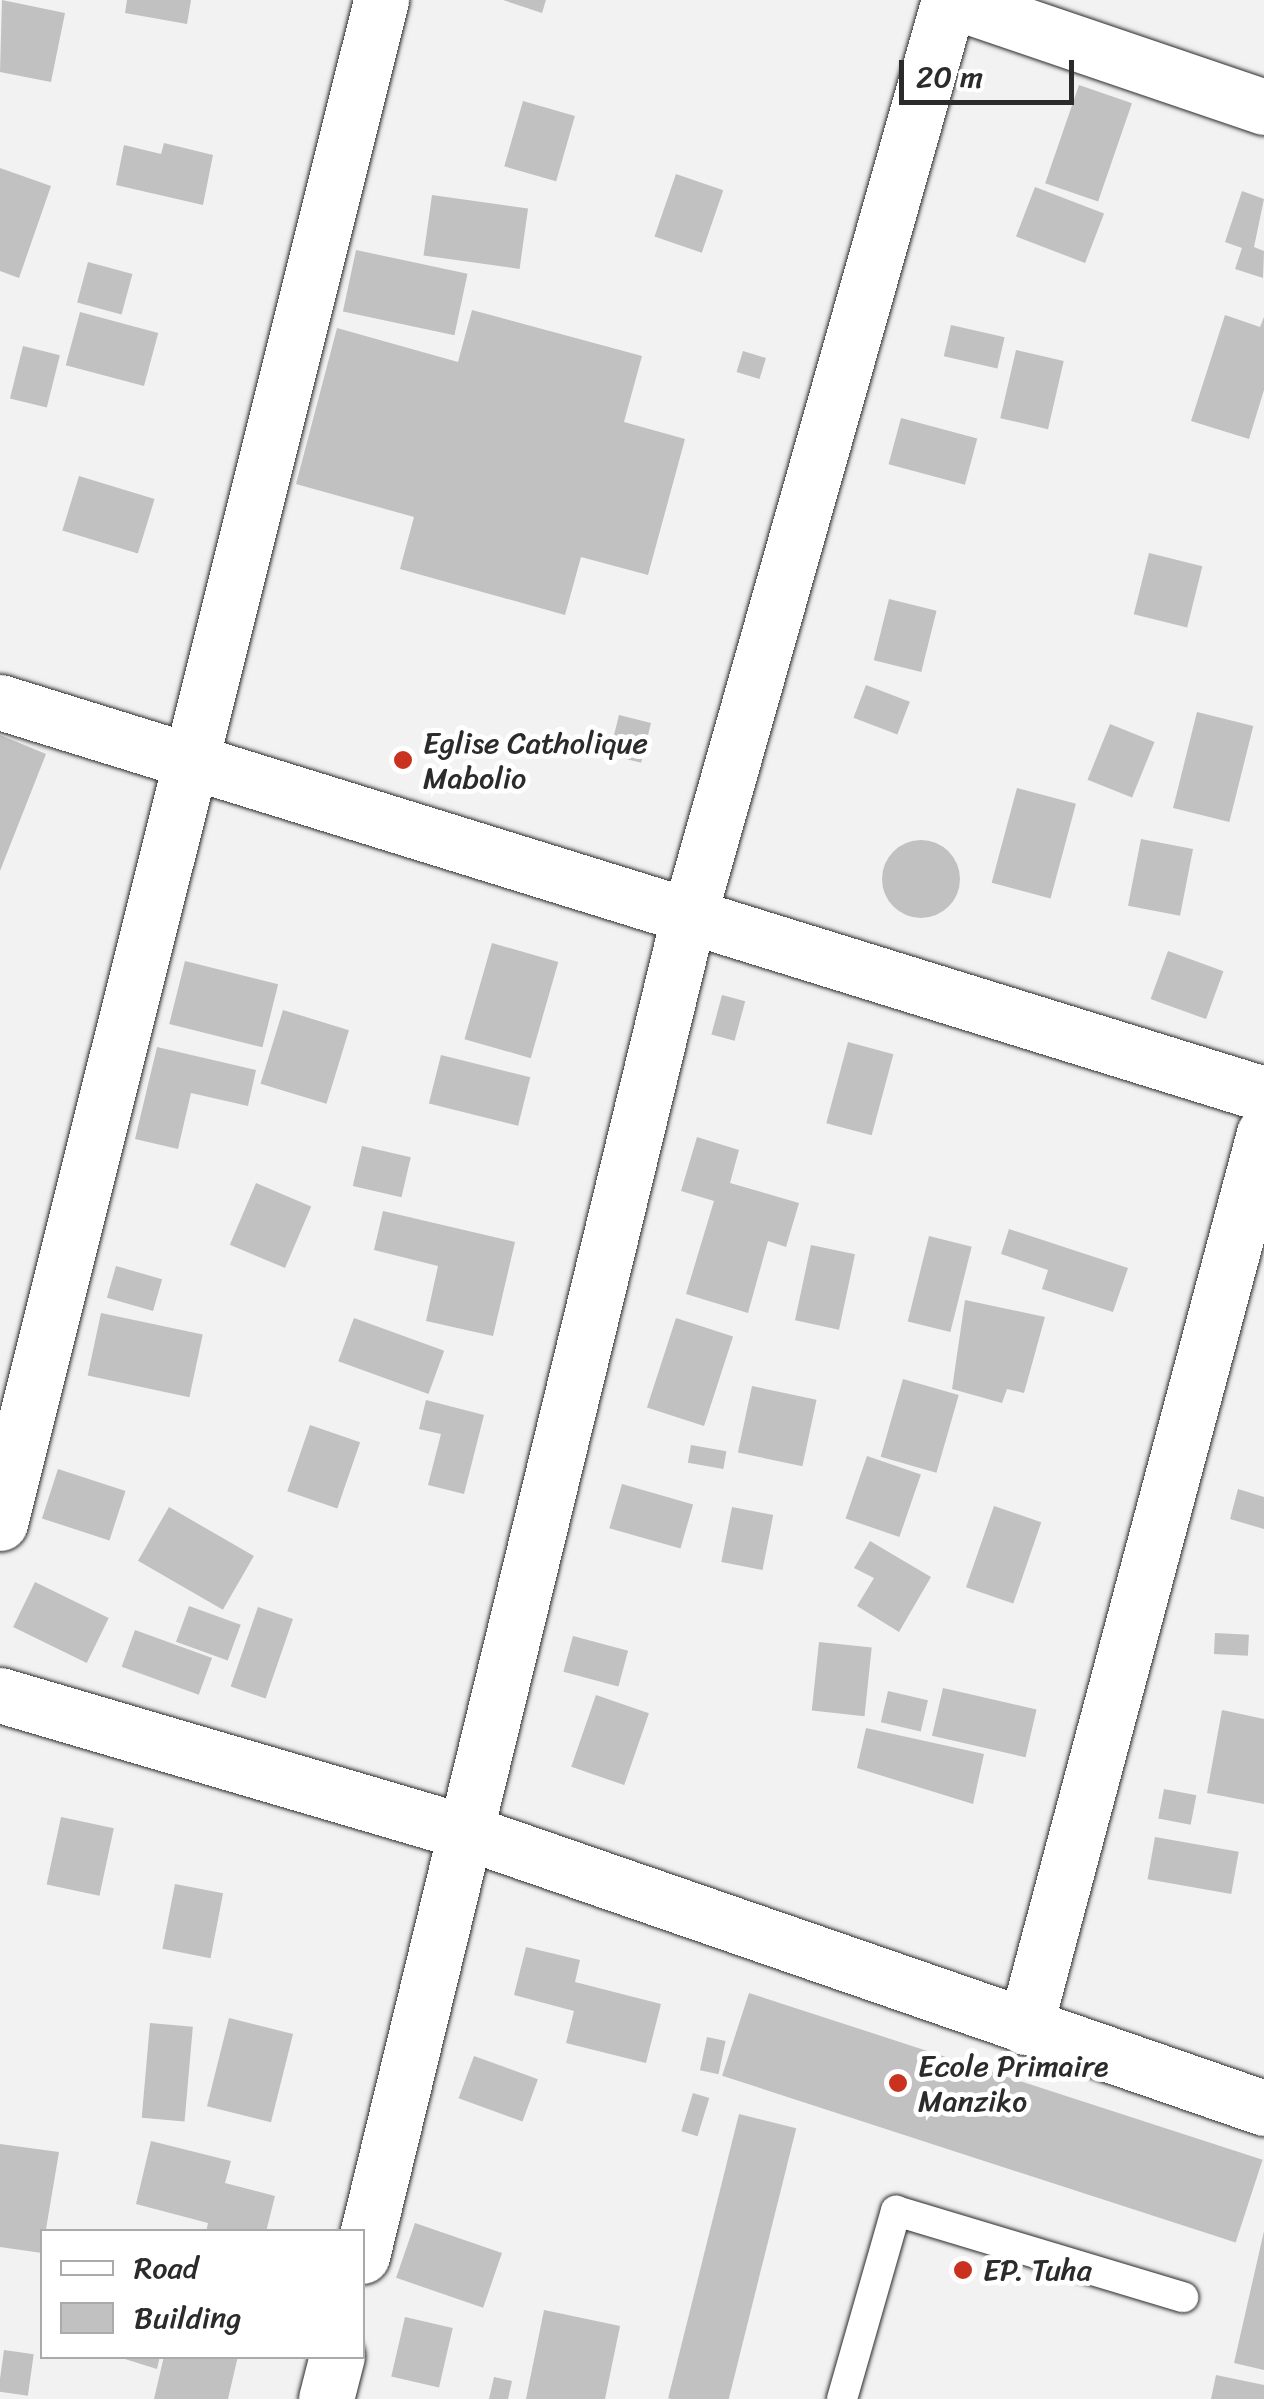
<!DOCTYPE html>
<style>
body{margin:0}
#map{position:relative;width:1264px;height:2399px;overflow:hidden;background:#f2f2f2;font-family:Sriracha,sans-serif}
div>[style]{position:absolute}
.building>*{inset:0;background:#c1c1c1;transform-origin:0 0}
.round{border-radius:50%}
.roads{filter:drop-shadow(0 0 2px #2b2b2b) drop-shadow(0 0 2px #2b2b2b)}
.service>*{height:30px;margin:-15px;padding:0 15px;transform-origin:15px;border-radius:15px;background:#fff}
.minor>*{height:55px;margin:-27.5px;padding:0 27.5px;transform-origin:27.5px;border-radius:27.5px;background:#fff}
.tertiary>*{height:55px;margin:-27.5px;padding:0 27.5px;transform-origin:27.5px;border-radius:27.5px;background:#fff}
.dots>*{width:28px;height:28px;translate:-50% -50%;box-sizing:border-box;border:5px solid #fff;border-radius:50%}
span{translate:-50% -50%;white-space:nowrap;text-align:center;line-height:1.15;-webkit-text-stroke:10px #fff;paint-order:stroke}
.poi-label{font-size:30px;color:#2b2b2b}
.left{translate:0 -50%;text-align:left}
.legend{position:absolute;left:40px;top:2229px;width:325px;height:130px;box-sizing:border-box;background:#fff;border:2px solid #aaa;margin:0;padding:12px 18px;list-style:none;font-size:30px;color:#2b2b2b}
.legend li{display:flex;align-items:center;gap:20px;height:50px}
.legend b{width:50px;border:2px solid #aaa}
.scale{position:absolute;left:899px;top:60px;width:175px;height:45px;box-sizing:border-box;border:5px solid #2b2b2b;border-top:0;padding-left:12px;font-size:30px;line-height:35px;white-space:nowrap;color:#2b2b2b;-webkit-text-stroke:8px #fff;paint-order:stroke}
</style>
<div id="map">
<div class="building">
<div style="clip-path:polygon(2px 0,65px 13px,51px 82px,0 72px)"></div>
<div style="clip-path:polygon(127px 0,191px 0,187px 24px,125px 13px)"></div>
<div style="clip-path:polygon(503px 0,546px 0,542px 13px)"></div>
<div style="left:1079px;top:85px;width:56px;height:104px;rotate:19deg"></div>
<div style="left:523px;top:101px;width:54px;height:68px;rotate:16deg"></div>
<div style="clip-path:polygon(164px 143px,213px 155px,203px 205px,116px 185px,124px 145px,161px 154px)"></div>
<div style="clip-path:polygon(0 168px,51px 186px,19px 278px,0 271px)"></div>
<div style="left:676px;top:174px;width:50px;height:66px;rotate:19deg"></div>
<div style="left:1035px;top:187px;width:74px;height:53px;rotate:21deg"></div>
<div style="clip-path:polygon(1242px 191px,1264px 199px,1254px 247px,1264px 251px,1263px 278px,1235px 269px,1242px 248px,1225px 242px)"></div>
<div style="left:432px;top:195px;width:97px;height:61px;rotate:8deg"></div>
<div style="left:356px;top:250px;width:114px;height:63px;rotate:12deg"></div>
<div style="left:88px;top:262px;width:46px;height:42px;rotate:15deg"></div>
<div style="clip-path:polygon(472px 310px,642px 356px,624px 422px,685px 439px,648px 575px,581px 557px,565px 615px,400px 569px,414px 517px,296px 484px,337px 328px,458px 362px)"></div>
<div style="left:80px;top:312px;width:81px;height:55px;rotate:15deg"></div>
<div style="clip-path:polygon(1225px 315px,1260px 327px,1264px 317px,1264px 390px,1249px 439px,1191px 421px)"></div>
<div style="left:951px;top:325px;width:55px;height:32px;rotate:13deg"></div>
<div style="left:23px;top:346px;width:38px;height:54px;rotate:14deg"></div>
<div style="left:1016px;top:350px;width:49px;height:70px;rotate:13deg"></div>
<div style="left:743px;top:351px;width:24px;height:22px;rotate:17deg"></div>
<div style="left:901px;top:418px;width:79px;height:48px;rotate:15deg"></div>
<div style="left:79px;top:476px;width:79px;height:57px;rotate:17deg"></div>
<div style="left:1149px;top:553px;width:55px;height:63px;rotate:14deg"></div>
<div style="left:889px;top:599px;width:49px;height:63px;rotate:14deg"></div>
<div style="left:866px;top:685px;width:47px;height:35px;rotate:21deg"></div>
<div style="left:1197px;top:712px;width:58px;height:99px;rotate:14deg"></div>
<div style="left:619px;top:715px;width:33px;height:41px;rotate:14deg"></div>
<div style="left:1110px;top:724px;width:48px;height:60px;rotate:22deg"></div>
<div style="clip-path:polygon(0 735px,46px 754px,0 871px)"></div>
<div style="left:1017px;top:788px;width:61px;height:98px;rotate:15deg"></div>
<div style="left:1141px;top:839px;width:53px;height:68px;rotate:11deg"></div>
<div class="round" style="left:882px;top:840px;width:78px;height:78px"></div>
<div style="left:492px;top:943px;width:69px;height:100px;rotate:16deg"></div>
<div style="left:1168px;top:951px;width:59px;height:51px;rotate:20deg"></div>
<div style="left:185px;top:961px;width:96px;height:65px;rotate:14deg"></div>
<div style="left:722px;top:995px;width:24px;height:41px;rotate:15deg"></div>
<div style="left:283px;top:1010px;width:69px;height:77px;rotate:17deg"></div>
<div style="left:848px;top:1042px;width:47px;height:84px;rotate:15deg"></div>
<div style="clip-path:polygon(157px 1047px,256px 1070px,248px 1106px,191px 1093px,178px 1149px,135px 1139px)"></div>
<div style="left:441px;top:1055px;width:92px;height:50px;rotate:14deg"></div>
<div style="clip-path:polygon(697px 1137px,739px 1150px,730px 1183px,799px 1203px,786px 1247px,768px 1241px,748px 1313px,686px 1294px,714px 1201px,681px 1191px)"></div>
<div style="left:362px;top:1146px;width:50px;height:41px;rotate:13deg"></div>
<div style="left:256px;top:1183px;width:60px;height:67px;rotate:23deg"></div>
<div style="clip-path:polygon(383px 1211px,515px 1242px,493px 1336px,426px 1321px,438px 1266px,374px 1250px)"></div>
<div style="clip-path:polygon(1009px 1229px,1128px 1268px,1113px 1312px,1042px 1289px,1048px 1270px,1001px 1254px)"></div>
<div style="left:929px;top:1236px;width:44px;height:88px;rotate:14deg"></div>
<div style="left:811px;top:1245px;width:45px;height:77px;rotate:12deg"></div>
<div style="left:116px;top:1266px;width:48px;height:33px;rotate:16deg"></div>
<div style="clip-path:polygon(965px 1300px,1045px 1317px,1024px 1393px,1007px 1389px,1002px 1403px,952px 1389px)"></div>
<div style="left:101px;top:1313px;width:104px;height:64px;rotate:12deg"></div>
<div style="left:354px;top:1318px;width:96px;height:46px;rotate:20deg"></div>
<div style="left:676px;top:1318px;width:60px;height:94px;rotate:18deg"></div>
<div style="left:903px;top:1379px;width:58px;height:81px;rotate:16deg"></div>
<div style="left:752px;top:1386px;width:66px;height:68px;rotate:12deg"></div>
<div style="clip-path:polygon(426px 1400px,484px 1415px,464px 1494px,428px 1485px,441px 1434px,419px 1429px)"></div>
<div style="left:310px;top:1425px;width:53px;height:70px;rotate:19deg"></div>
<div style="left:691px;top:1445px;width:36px;height:18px;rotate:10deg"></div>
<div style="left:867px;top:1456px;width:57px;height:66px;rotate:19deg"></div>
<div style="left:58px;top:1469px;width:71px;height:52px;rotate:18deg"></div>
<div style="left:622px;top:1484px;width:74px;height:46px;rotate:16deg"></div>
<div style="clip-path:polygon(1238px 1489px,1264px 1497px,1264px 1529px,1230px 1519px)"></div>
<div style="left:994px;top:1506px;width:50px;height:86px;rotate:19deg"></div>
<div style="left:169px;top:1507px;width:98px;height:62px;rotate:30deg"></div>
<div style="left:732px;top:1507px;width:42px;height:56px;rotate:11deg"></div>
<div style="clip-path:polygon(870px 1541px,931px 1577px,899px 1632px,857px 1606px,874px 1578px,854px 1568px)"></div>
<div style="left:35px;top:1582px;width:82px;height:50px;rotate:26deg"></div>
<div style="left:189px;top:1606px;width:55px;height:38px;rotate:20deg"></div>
<div style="left:258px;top:1607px;width:37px;height:84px;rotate:19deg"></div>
<div style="left:135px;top:1630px;width:82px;height:39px;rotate:20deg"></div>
<div style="left:1215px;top:1633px;width:34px;height:21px;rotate:3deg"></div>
<div style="left:573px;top:1636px;width:57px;height:37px;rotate:15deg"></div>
<div style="left:819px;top:1642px;width:53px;height:69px;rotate:6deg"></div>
<div style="left:943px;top:1688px;width:96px;height:49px;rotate:13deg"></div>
<div style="left:888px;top:1691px;width:41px;height:32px;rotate:13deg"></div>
<div style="left:596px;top:1695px;width:56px;height:76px;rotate:19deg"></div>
<div style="clip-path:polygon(1222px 1710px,1264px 1719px,1264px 1804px,1207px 1793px)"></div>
<div style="clip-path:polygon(866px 1728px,984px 1754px,973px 1804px,857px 1768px)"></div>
<div style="left:1164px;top:1789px;width:33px;height:30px;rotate:11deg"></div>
<div style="left:61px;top:1817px;width:54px;height:69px;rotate:12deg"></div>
<div style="left:1155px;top:1837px;width:85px;height:43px;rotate:10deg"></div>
<div style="left:175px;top:1884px;width:49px;height:66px;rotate:11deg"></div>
<div style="clip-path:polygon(526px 1947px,580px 1960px,575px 1982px,661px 2004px,646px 2063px,566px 2043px,574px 2011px,514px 1995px)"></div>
<div style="left:749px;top:1993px;width:540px;height:87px;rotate:18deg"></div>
<div style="left:229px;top:2018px;width:66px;height:91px;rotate:14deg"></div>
<div style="left:150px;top:2023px;width:43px;height:95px;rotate:5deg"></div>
<div style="left:707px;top:2037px;width:19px;height:34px;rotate:12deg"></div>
<div style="left:474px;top:2056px;width:68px;height:45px;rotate:20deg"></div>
<div style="left:693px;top:2093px;width:17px;height:40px;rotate:17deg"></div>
<div style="left:739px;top:2114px;width:59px;height:293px;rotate:14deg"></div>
<div style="clip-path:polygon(151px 2141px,231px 2161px,225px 2183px,275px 2196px,266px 2232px,206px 2232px,208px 2223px,136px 2204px)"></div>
<div style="clip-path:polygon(0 2144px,59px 2152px,42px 2253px,0 2247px)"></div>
<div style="left:415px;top:2223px;width:92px;height:58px;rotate:19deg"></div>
<div style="clip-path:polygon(1264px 2231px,1264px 2370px,1234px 2363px)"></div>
<div style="clip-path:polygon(544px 2310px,620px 2326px,605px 2399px,526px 2399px)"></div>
<div style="left:405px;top:2317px;width:49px;height:61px;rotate:13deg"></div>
<div style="left:4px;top:2350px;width:30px;height:42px;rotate:8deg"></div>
<div style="clip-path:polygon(115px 2356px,160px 2356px,157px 2369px)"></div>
<div style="clip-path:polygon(164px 2356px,238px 2356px,228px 2399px,154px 2399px)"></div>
<div style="clip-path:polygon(1216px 2375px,1264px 2385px,1264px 2399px,1211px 2399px)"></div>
<div style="clip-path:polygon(494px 2377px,512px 2381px,508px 2399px,489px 2399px)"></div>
</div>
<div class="roads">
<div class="service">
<div style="left:842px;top:2399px;width:196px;rotate:-74deg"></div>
<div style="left:896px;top:2211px;width:300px;rotate:16.7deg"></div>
</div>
<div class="minor">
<div style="left:950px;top:0;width:332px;rotate:18.8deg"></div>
<div style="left:0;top:702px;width:1323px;rotate:17.23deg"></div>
<div style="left:0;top:1523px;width:1570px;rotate:-75.95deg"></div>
<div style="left:0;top:1695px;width:489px;rotate:16.4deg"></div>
<div style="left:469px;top:1833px;width:841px;rotate:19.08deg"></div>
<div style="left:1025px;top:2027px;width:925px;rotate:-75.03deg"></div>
</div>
<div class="tertiary">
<div style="left:362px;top:2256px;width:1376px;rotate:-76.3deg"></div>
<div style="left:688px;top:919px;width:955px;rotate:-74.15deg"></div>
<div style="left:326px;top:2399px;width:44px;rotate:-75.7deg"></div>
</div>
</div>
<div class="dots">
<div style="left:403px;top:760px;background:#c8321e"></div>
<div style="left:898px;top:2083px;background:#c8321e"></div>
<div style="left:963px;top:2270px;background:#c8321e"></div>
</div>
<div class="poi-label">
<span class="left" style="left:423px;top:760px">Eglise Catholique<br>Mabolio</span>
<span class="left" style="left:918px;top:2083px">Ecole Primaire<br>Manziko</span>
<span class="left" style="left:983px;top:2270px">EP. Tuha</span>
</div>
<ul class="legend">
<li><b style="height:12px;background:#fff"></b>Road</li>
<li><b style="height:28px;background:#c1c1c1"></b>Building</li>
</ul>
<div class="scale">20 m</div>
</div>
